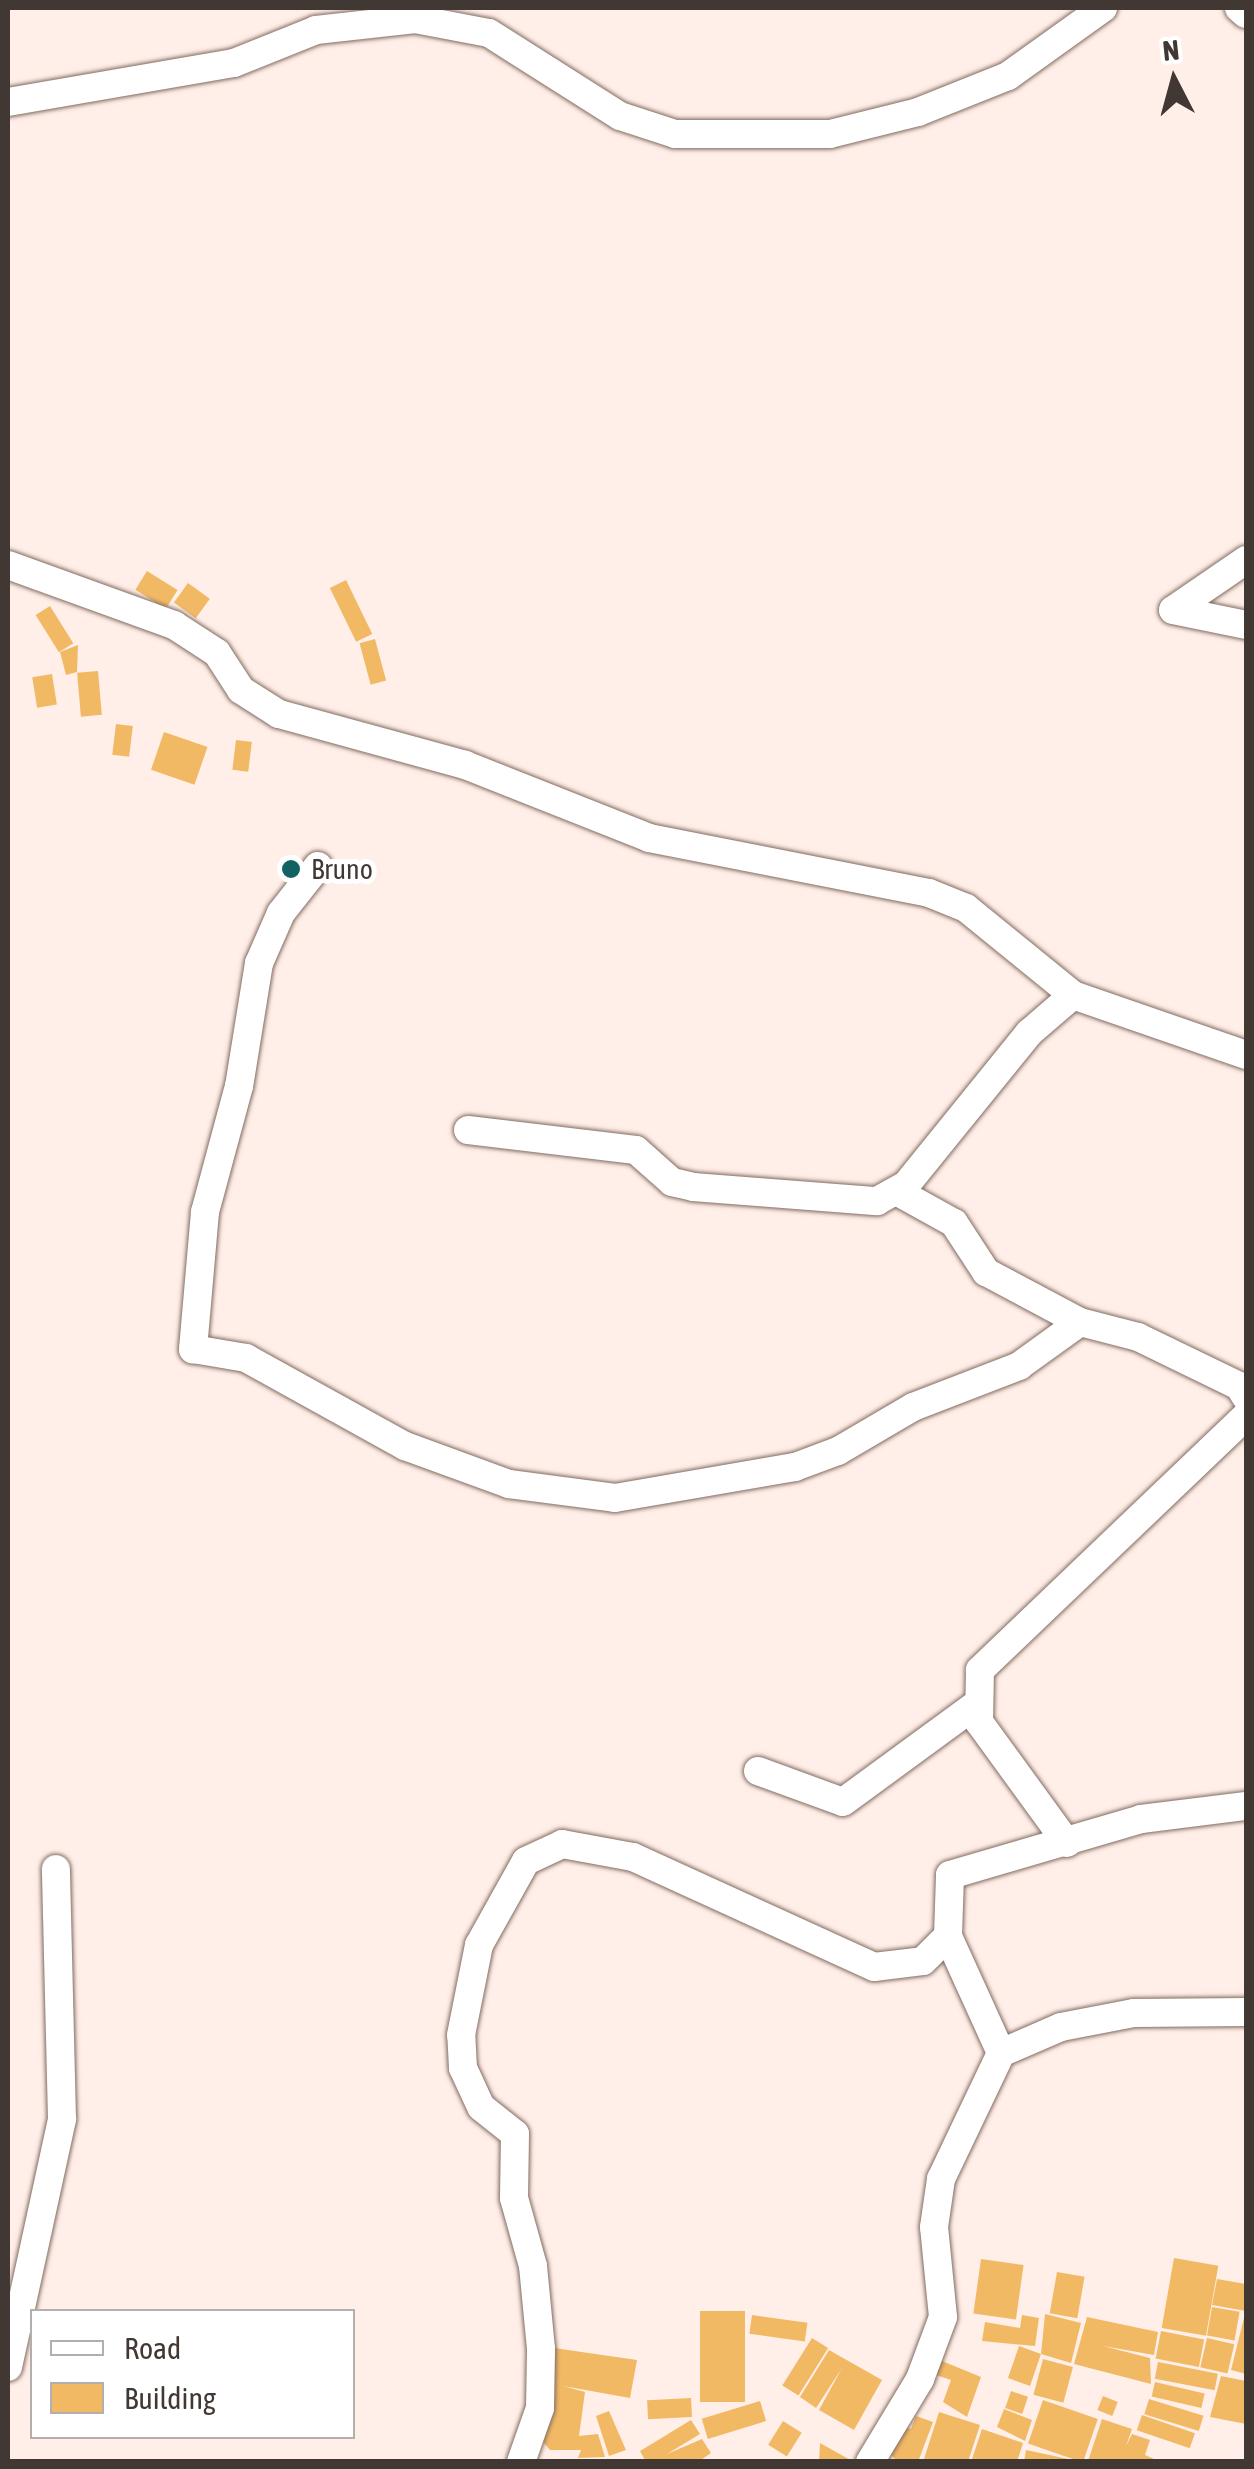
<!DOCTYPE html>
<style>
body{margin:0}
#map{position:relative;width:1254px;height:2469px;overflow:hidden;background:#ffefe8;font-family:"Asap Condensed",sans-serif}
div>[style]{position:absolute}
.building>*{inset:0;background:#f2b965;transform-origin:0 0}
.roads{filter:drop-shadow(0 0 2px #826b61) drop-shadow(0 0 2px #826b61)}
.minor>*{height:28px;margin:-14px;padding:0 14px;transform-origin:14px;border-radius:14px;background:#fff}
.dots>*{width:28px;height:28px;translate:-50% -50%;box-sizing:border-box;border:5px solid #fff;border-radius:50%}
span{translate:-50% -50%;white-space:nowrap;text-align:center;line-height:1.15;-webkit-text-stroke:10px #fff;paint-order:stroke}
.poi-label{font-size:28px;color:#413733}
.left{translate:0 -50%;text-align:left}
.frame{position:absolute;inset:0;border:10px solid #413733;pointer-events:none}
.legend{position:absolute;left:30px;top:2309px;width:325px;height:130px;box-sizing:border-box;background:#fff;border:2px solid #b3afad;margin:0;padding:12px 18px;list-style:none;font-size:30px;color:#413733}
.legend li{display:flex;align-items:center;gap:20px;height:50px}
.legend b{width:50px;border:2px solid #b3afad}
.north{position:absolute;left:1124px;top:30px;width:100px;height:100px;-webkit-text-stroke:8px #fff;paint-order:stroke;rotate:354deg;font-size:28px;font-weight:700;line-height:40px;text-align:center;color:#413733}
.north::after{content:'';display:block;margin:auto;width:35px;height:45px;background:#413733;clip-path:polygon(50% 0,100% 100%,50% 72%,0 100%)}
</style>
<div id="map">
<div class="building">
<div style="left:147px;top:571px;width:36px;height:22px;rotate:32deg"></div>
<div style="left:346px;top:580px;width:60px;height:18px;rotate:64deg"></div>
<div style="left:188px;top:583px;width:27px;height:24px;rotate:36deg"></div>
<div style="left:50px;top:606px;width:44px;height:17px;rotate:58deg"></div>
<div style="left:375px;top:639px;width:43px;height:16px;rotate:75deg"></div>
<div style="clip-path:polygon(78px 645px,77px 672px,66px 675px,60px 652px)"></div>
<div style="left:98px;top:671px;width:44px;height:21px;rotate:85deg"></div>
<div style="left:52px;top:674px;width:31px;height:20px;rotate:81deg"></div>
<div style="left:116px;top:724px;width:17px;height:31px;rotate:7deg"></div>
<div style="left:164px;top:732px;width:46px;height:40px;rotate:19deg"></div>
<div style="left:236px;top:740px;width:16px;height:30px;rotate:7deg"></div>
<div style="left:1174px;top:2258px;width:45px;height:71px;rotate:10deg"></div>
<div style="left:981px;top:2259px;width:43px;height:55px;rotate:8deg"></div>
<div style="left:1057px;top:2272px;width:28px;height:42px;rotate:10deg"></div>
<div style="clip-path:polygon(1217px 2279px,1246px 2284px,1246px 2311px,1212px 2305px)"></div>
<div style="left:1212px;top:2307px;width:28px;height:29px;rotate:10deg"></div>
<div style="left:700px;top:2311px;width:45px;height:91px"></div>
<div style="clip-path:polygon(1045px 2314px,1081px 2323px,1071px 2363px,1041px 2354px,1030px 2386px,1008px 2378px,1019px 2346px,1041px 2354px)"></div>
<div style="clip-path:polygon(1245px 2314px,1246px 2314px,1246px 2374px,1231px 2370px)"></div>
<div style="left:752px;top:2315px;width:56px;height:19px;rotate:8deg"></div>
<div style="clip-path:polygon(1022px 2315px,1039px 2318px,1035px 2346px,982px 2341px,985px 2322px,1020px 2328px)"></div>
<div style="clip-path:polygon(1087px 2317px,1158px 2332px,1154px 2355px,1103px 2346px,1150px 2358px,1151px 2384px,1074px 2364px)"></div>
<div style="left:1161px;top:2331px;width:44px;height:28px;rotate:11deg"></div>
<div style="left:812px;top:2338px;width:19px;height:56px;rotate:32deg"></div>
<div style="left:1207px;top:2338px;width:28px;height:30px;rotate:13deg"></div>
<div style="clip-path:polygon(554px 2348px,637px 2360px,630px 2398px,563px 2386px,585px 2392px,579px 2436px,598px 2434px,605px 2457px,578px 2458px,581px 2450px,550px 2450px,542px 2441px,542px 2418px,551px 2418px,547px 2386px,557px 2387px,547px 2385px)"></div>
<div style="clip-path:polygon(829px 2350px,882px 2380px,854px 2430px,819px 2410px,842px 2368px,816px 2408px,800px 2397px)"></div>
<div style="left:1043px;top:2359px;width:31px;height:37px;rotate:15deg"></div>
<div style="clip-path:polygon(942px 2361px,981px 2377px,967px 2417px,943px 2402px,951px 2380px,936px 2375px)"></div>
<div style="left:1158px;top:2362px;width:61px;height:17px;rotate:11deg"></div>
<div style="clip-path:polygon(1221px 2376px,1246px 2381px,1246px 2424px,1210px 2417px)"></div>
<div style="left:1155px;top:2382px;width:51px;height:15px;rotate:13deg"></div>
<div style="left:1011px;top:2391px;width:18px;height:18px;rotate:19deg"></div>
<div style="left:1103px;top:2396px;width:16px;height:15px;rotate:22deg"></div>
<div style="left:691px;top:2398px;width:19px;height:44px;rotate:87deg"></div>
<div style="left:1149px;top:2399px;width:57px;height:16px;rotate:17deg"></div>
<div style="left:1043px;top:2400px;width:58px;height:46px;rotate:19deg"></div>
<div style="left:760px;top:2401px;width:21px;height:61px;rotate:73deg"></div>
<div style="clip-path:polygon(1004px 2409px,1032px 2420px,1025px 2441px,997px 2427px)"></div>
<div style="clip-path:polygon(609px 2411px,626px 2450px,609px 2456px,596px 2416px)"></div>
<div style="clip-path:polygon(939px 2412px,980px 2425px,968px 2462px,923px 2462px)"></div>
<div style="left:1142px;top:2415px;width:56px;height:16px;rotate:19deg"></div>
<div style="clip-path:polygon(916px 2416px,933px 2422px,918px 2462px,898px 2462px,890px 2454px,901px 2426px,911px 2429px)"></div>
<div style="clip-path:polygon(1102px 2419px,1132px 2429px,1126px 2446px,1132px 2434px,1150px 2440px,1145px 2455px,1161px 2462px,1088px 2461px)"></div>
<div style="clip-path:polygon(691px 2420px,700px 2434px,667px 2454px,702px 2439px,711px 2453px,698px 2462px,646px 2462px,640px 2451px)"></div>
<div style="left:783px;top:2421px;width:22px;height:28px;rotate:32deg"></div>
<div style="clip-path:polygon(982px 2429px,1023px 2443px,1017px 2462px,971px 2462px)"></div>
<div style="clip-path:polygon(820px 2443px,854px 2462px,819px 2462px)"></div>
<div style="clip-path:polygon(1026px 2450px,1073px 2460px,1073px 2462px,1024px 2462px)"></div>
</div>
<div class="roads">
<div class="minor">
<div style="left:1239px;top:8px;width:9px;rotate:41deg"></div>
<div style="left:8px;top:102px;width:229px;rotate:-9.8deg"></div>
<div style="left:234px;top:63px;width:88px;rotate:-21.9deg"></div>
<div style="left:316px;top:30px;width:100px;rotate:-6.3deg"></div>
<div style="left:415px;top:19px;width:75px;rotate:10.7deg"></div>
<div style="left:489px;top:33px;width:155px;rotate:32.4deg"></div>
<div style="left:620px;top:116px;width:58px;rotate:18.1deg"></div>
<div style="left:675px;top:134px;width:155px"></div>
<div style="left:830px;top:134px;width:91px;rotate:-14deg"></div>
<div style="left:918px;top:112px;width:97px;rotate:-21.8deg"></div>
<div style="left:1008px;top:76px;width:117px;rotate:-35.6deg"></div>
<div style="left:1246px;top:560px;width:88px;rotate:145.6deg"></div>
<div style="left:1173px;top:610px;width:75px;rotate:11.6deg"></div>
<div style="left:8px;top:565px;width:177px;rotate:19.9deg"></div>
<div style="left:174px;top:625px;width:51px;rotate:33.1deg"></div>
<div style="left:217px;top:653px;width:44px;rotate:57deg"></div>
<div style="left:241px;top:690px;width:45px;rotate:32.3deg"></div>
<div style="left:279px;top:714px;width:193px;rotate:15.3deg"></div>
<div style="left:465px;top:765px;width:198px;rotate:21.6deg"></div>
<div style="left:649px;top:838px;width:285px;rotate:11.1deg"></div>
<div style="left:929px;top:893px;width:40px;rotate:22deg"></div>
<div style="left:966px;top:908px;width:138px;rotate:39.1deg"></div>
<div style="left:1073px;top:995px;width:183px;rotate:19.1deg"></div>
<div style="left:318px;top:866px;width:60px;rotate:128.2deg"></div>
<div style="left:281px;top:913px;width:55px;rotate:113.7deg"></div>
<div style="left:259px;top:963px;width:125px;rotate:99.2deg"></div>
<div style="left:239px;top:1086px;width:131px;rotate:105.1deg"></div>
<div style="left:205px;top:1212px;width:138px;rotate:95deg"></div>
<div style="left:193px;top:1349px;width:54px;rotate:9.6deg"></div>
<div style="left:246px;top:1358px;width:182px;rotate:29deg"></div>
<div style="left:405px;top:1446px;width:111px;rotate:20.1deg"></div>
<div style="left:509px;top:1484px;width:107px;rotate:7.5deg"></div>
<div style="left:615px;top:1498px;width:183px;rotate:-9.8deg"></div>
<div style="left:795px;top:1467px;width:46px;rotate:-20.4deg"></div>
<div style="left:838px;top:1451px;width:87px;rotate:-30.4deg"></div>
<div style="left:913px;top:1407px;width:114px;rotate:-21.1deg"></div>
<div style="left:1019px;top:1366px;width:75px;rotate:-35.8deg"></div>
<div style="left:1080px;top:1322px;width:60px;rotate:14.5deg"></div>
<div style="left:1138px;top:1337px;width:112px;rotate:25.9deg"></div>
<div style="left:1239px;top:1386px;width:13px;rotate:58deg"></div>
<div style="left:468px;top:1130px;width:169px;rotate:6.8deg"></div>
<div style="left:636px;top:1150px;width:48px;rotate:41.6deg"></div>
<div style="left:672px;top:1182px;width:22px;rotate:13deg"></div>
<div style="left:693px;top:1187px;width:185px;rotate:4.4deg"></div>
<div style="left:877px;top:1201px;width:33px;rotate:-29deg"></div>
<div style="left:906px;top:1185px;width:196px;rotate:-51deg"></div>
<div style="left:1029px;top:1033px;width:58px;rotate:-40.8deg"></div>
<div style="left:898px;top:1192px;width:64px;rotate:29deg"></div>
<div style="left:954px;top:1223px;width:59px;rotate:56.9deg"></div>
<div style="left:986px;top:1272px;width:106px;rotate:28deg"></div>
<div style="left:758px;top:1771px;width:90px;rotate:20deg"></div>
<div style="left:843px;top:1802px;width:162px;rotate:-36.2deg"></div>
<div style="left:1067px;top:1843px;width:150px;rotate:-126deg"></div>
<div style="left:979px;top:1722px;width:52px;rotate:-88.9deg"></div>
<div style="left:980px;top:1670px;width:368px;rotate:-43.7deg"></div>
<div style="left:1001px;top:2053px;width:128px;rotate:-114.4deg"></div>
<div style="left:948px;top:1936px;width:61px;rotate:-88.1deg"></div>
<div style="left:950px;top:1875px;width:199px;rotate:-16.3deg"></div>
<div style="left:1141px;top:1819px;width:106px;rotate:-7.1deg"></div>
<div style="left:8px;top:2367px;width:254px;rotate:-77.7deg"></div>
<div style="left:62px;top:2119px;width:250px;rotate:-91.4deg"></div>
<div style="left:521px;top:2462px;width:57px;rotate:-70.6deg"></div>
<div style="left:540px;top:2408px;width:59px;rotate:-89deg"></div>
<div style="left:541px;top:2349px;width:83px;rotate:-95.5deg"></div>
<div style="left:533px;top:2266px;width:71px;rotate:-105.6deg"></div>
<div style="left:514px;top:2198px;width:64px;rotate:-89.1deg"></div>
<div style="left:515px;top:2134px;width:43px;rotate:-141.5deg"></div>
<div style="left:481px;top:2107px;width:43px;rotate:-114.8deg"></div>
<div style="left:463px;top:2068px;width:33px;rotate:-93deg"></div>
<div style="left:461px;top:2035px;width:92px;rotate:-78.7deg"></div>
<div style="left:479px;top:1945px;width:96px;rotate:-60.8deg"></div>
<div style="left:526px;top:1861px;width:40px;rotate:-25deg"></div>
<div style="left:562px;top:1844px;width:72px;rotate:10.4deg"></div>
<div style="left:633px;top:1857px;width:265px;rotate:24.5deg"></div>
<div style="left:874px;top:1967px;width:49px;rotate:-7deg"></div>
<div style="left:923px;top:1961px;width:35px;rotate:-45deg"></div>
<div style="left:870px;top:2462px;width:97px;rotate:-58.9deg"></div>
<div style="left:920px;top:2379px;width:66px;rotate:-69.6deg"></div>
<div style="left:943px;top:2317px;width:90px;rotate:-95.7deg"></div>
<div style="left:934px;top:2227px;width:49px;rotate:-81.7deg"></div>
<div style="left:941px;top:2179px;width:140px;rotate:-64.5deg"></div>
<div style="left:1001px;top:2053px;width:65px;rotate:-23.4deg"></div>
<div style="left:1061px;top:2027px;width:74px;rotate:-10.9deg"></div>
<div style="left:1134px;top:2013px;width:112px;rotate:-0.5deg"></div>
</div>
</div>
<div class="dots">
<div style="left:291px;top:869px;background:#126264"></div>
</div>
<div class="poi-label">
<span class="left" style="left:311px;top:869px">Bruno</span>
</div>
<div class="frame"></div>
<ul class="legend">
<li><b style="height:12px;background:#fff"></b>Road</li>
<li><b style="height:28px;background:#f2b965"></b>Building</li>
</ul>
<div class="north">N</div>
</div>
